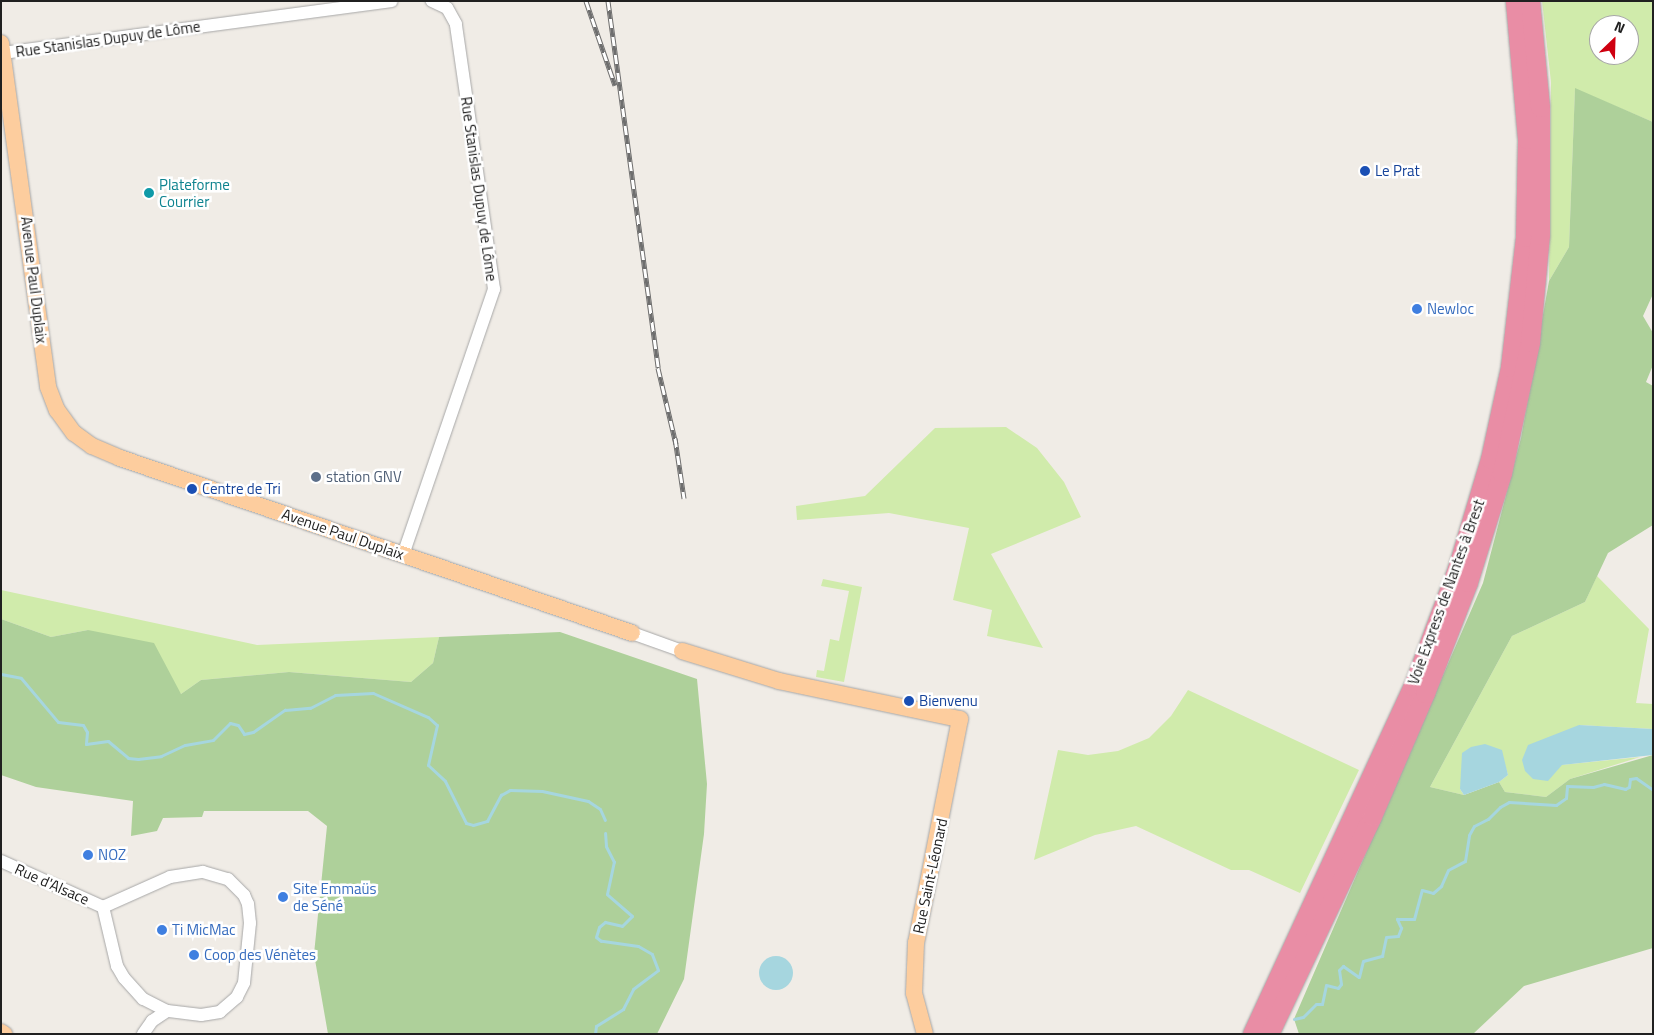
<!DOCTYPE html>
<meta charset="utf-8">
<style>
body{margin:0}
#map{position:relative;width:1654px;height:1035px;overflow:hidden;background:#f0ece6;font-family:"Titillium Web",sans-serif}
div>[style]{position:absolute}
.grass>*{inset:0;background:#d0ebab}
.forest>*{inset:0;background:#aed09a}
.water>*{inset:0;background:#a6d6df}
.round{border-radius:50%}
.stream>*{height:3px;margin:-1.5px;padding:0 1.5px;transform-origin:1.5px;border-radius:1.5px;background:#a6d6df}
.roads{filter:drop-shadow(0 0 1px #a7a7a7) drop-shadow(0 0 1px #a7a7a7)}
.minor>*{height:12px;margin:-6px;padding:0 6px;transform-origin:6px;border-radius:6px;background:#fff}
.major>*{height:16px;margin:-8px;padding:0 8px;transform-origin:8px;border-radius:8px;background:#fdcd9e}
.highway>*{height:19px;margin:-9.5px;padding:0 9.5px;transform-origin:9.5px;border-radius:9.5px;background:#e98da5}
.rail>*{height:5px;margin-top:-2.5px;transform-origin:0;background:repeating-linear-gradient(90deg,#fff 0 9px,#6e6e6e 0 18px);box-sizing:border-box;border-block:1px solid #6e6e6e}
.dots>*{width:14px;height:14px;translate:-50% -50%;box-sizing:border-box;border:2px solid #fff;border-radius:50%}
span{translate:-50% -50%;white-space:nowrap;text-align:center;line-height:1.15;-webkit-text-stroke:5px #fff;paint-order:stroke}
.street-label{font-size:15px;color:#202020}
.transit-label{font-size:15px;color:#164399}
.left{translate:0 -50%;text-align:left}
.culture-label{font-size:15px;color:#0d838f}
.shop-label{font-size:15px;color:#366cbe}
.service-label{font-size:15px;color:#4e5e75}
.frame{position:absolute;inset:0;border:2px solid #202020;pointer-events:none}
.north{position:absolute;left:1589px;top:15px;width:50px;height:50px;box-sizing:border-box;background:#fff;border:1px solid #a6a6a6;border-radius:50%;rotate:24deg;font-size:14px;font-weight:700;line-height:20px;text-align:center;color:#202020}
.north::after{content:'';display:block;margin:auto;width:18px;height:22px;background:#cf0010;clip-path:polygon(50% 0,100% 100%,50% 72%,0 100%)}
</style>
<div id="map">
<div class="grass">
<div style="clip-path:polygon(evenodd,1542px 1px,1653px 1px,1653px 122px,1575px 89px,1569px 247px,1549px 281px,1551px 82px,1542px 1px,1599px 25px,1629px 25px,1629px 55px,1599px 55px,1599px 25px)"></div>
<div style="clip-path:polygon(1006px 427px,1037px 448px,1064px 482px,1081px 517px,991px 554px,1043px 648px,987px 636px,992px 610px,953px 600px,969px 528px,889px 513px,797px 520px,796px 506px,865px 496px,935px 428px)"></div>
<div style="clip-path:polygon(1597px 576px,1649px 629px,1636px 703px,1653px 704px,1653px 729px,1579px 725px,1561px 765px,1640px 757px,1570px 779px,1546px 797px,1505px 792px,1499px 782px,1508px 775px,1502px 755px,1460px 789px,1464px 795px,1430px 787px,1512px 636px,1585px 602px)"></div>
<div style="clip-path:polygon(823px 579px,862px 587px,844px 682px,816px 677px,817px 670px,824px 671px,830px 639px,839px 641px,849px 591px,821px 586px)"></div>
<div style="clip-path:polygon(1px 590px,257px 645px,439px 637px,433px 663px,411px 682px,289px 672px,201px 680px,181px 694px,88px 630px,51px 637px,1px 619px)"></div>
<div style="clip-path:polygon(1188px 690px,1359px 770px,1300px 893px,1249px 870px,1231px 870px,1136px 826px,1095px 835px,1034px 860px,1058px 750px,1088px 755px,1118px 751px,1149px 738px,1171px 716px)"></div>
</div>
<div class="forest">
<div style="clip-path:polygon(1575px 88px,1653px 122px,1653px 294px,1643px 316px,1653px 333px,1653px 365px,1646px 382px,1653px 386px,1653px 525px,1608px 553px,1585px 602px,1512px 636px,1430px 787px,1464px 795px,1499px 782px,1505px 792px,1546px 797px,1570px 779px,1653px 755px,1653px 948px,1524px 986px,1473px 1034px,1299px 1034px,1294px 1019px,1483px 583px,1521px 438px,1549px 281px,1569px 247px)"></div>
<div style="clip-path:polygon(1px 619px,51px 637px,88px 630px,154px 643px,181px 694px,201px 680px,289px 672px,411px 682px,433px 663px,439px 637px,560px 632px,697px 679px,707px 784px,704px 834px,684px 979px,657px 1034px,328px 1034px,314px 954px,327px 826px,308px 811px,204px 811px,202px 817px,163px 818px,157px 831px,131px 836px,133px 801px,36px 787px,1px 775px)"></div>
</div>
<div class="water">
<div style="clip-path:polygon(1579px 725px,1653px 729px,1653px 755px,1562px 765px,1548px 781px,1533px 779px,1525px 771px,1522px 760px,1528px 745px)"></div>
<div style="clip-path:polygon(1485px 744px,1502px 750px,1508px 775px,1499px 782px,1464px 795px,1460px 789px,1462px 753px,1471px 747px)"></div>
<div class="round" style="left:759px;top:956px;width:34px;height:34px"></div>
</div>
<div class="stream">
<div style="left:1px;top:674px;width:20px;rotate:11deg"></div>
<div style="left:21px;top:678px;width:57px;rotate:49.9deg"></div>
<div style="left:58px;top:722px;width:25px;rotate:7deg"></div>
<div style="left:83px;top:725px;width:8px;rotate:60deg"></div>
<div style="left:87px;top:732px;width:12px;rotate:95deg"></div>
<div style="left:86px;top:744px;width:22px;rotate:-8deg"></div>
<div style="left:108px;top:741px;width:26px;rotate:40deg"></div>
<div style="left:128px;top:758px;width:10px;rotate:6deg"></div>
<div style="left:138px;top:759px;width:23px;rotate:-7deg"></div>
<div style="left:161px;top:756px;width:26px;rotate:-25deg"></div>
<div style="left:185px;top:745px;width:28px;rotate:-10deg"></div>
<div style="left:213px;top:740px;width:24px;rotate:-45deg"></div>
<div style="left:230px;top:723px;width:8px;rotate:14deg"></div>
<div style="left:238px;top:725px;width:11px;rotate:56deg"></div>
<div style="left:244px;top:734px;width:9px;rotate:-13deg"></div>
<div style="left:253px;top:732px;width:39px;rotate:-35deg"></div>
<div style="left:285px;top:710px;width:25px;rotate:-5deg"></div>
<div style="left:310px;top:708px;width:28px;rotate:-27deg"></div>
<div style="left:335px;top:695px;width:38px;rotate:-3deg"></div>
<div style="left:373px;top:693px;width:60px;rotate:23.6deg"></div>
<div style="left:428px;top:717px;width:12px;rotate:42deg"></div>
<div style="left:437px;top:725px;width:41px;rotate:102.7deg"></div>
<div style="left:428px;top:765px;width:23px;rotate:43deg"></div>
<div style="left:445px;top:781px;width:47px;rotate:63.4deg"></div>
<div style="left:466px;top:823px;width:7px;rotate:16deg"></div>
<div style="left:473px;top:825px;width:15px;rotate:-16deg"></div>
<div style="left:487px;top:821px;width:30px;rotate:-62deg"></div>
<div style="left:501px;top:795px;width:10px;rotate:-29deg"></div>
<div style="left:510px;top:790px;width:32px;rotate:2deg"></div>
<div style="left:542px;top:791px;width:47px;rotate:12.3deg"></div>
<div style="left:588px;top:801px;width:14px;rotate:34deg"></div>
<div style="left:600px;top:809px;width:12px;rotate:66deg"></div>
<div style="left:1294px;top:1019px;width:9px;rotate:-13deg"></div>
<div style="left:1303px;top:1017px;width:18px;rotate:-45deg"></div>
<div style="left:1316px;top:1004px;width:6px"></div>
<div style="left:1322px;top:1004px;width:19px;rotate:-78deg"></div>
<div style="left:1326px;top:985px;width:12px;rotate:14deg"></div>
<div style="left:1338px;top:988px;width:5px;rotate:-53deg"></div>
<div style="left:1341px;top:984px;width:14px;rotate:-98deg"></div>
<div style="left:1339px;top:970px;width:6px;rotate:-45deg"></div>
<div style="left:1343px;top:966px;width:19px;rotate:35deg"></div>
<div style="left:1359px;top:977px;width:16px;rotate:-76deg"></div>
<div style="left:1363px;top:961px;width:20px;rotate:-15deg"></div>
<div style="left:1382px;top:956px;width:19px;rotate:-78deg"></div>
<div style="left:1386px;top:937px;width:12px;rotate:-5deg"></div>
<div style="left:1398px;top:936px;width:9px;rotate:-69deg"></div>
<div style="left:1401px;top:928px;width:10px;rotate:-114deg"></div>
<div style="left:1397px;top:919px;width:17px"></div>
<div style="left:1414px;top:919px;width:30px;rotate:-75deg"></div>
<div style="left:1422px;top:890px;width:11px;rotate:15deg"></div>
<div style="left:1433px;top:893px;width:11px;rotate:-41deg"></div>
<div style="left:1441px;top:886px;width:17px;rotate:-66deg"></div>
<div style="left:1448px;top:870px;width:19px;rotate:-28deg"></div>
<div style="left:1465px;top:861px;width:26px;rotate:-81deg"></div>
<div style="left:1469px;top:835px;width:10px;rotate:-61deg"></div>
<div style="left:1474px;top:826px;width:16px;rotate:-27deg"></div>
<div style="left:1488px;top:819px;width:17px;rotate:-45deg"></div>
<div style="left:1500px;top:807px;width:10px;rotate:-29deg"></div>
<div style="left:1509px;top:802px;width:47px;rotate:3.7deg"></div>
<div style="left:1556px;top:805px;width:12px;rotate:-35deg"></div>
<div style="left:1566px;top:798px;width:12px;rotate:-85deg"></div>
<div style="left:1567px;top:786px;width:26px;rotate:2deg"></div>
<div style="left:1593px;top:787px;width:11px;rotate:-15deg"></div>
<div style="left:1604px;top:784px;width:22px;rotate:13deg"></div>
<div style="left:1625px;top:789px;width:4px;rotate:-27deg"></div>
<div style="left:1629px;top:787px;width:8px;rotate:-83deg"></div>
<div style="left:1630px;top:779px;width:6px;rotate:-9deg"></div>
<div style="left:1636px;top:778px;width:21px;rotate:35deg"></div>
<div style="left:595px;top:1034px;width:8px;rotate:-83deg"></div>
<div style="left:596px;top:1026px;width:32px;rotate:-32deg"></div>
<div style="left:623px;top:1009px;width:22px;rotate:-63deg"></div>
<div style="left:633px;top:989px;width:31px;rotate:-37deg"></div>
<div style="left:658px;top:970px;width:17px;rotate:-111deg"></div>
<div style="left:652px;top:954px;width:16px;rotate:-150deg"></div>
<div style="left:638px;top:946px;width:37px;rotate:-172deg"></div>
<div style="left:601px;top:941px;width:6px;rotate:-141deg"></div>
<div style="left:596px;top:937px;width:10px;rotate:-73deg"></div>
<div style="left:599px;top:927px;width:8px;rotate:-40deg"></div>
<div style="left:605px;top:922px;width:17px;rotate:13deg"></div>
<div style="left:622px;top:926px;width:14px;rotate:-45deg"></div>
<div style="left:632px;top:916px;width:33px;rotate:-139deg"></div>
<div style="left:607px;top:894px;width:33px;rotate:-78deg"></div>
<div style="left:614px;top:862px;width:18px;rotate:-117deg"></div>
<div style="left:606px;top:846px;width:13px;rotate:-94deg"></div>
</div>
<div class="roads">
<div class="minor">
<div style="left:3px;top:53px;width:392px;rotate:-7.6deg"></div>
<div style="left:403px;top:555px;width:281px;rotate:-71.1deg"></div>
<div style="left:494px;top:289px;width:268px;rotate:-98.2deg"></div>
<div style="left:456px;top:24px;width:18px;rotate:-119deg"></div>
<div style="left:447px;top:8px;width:17px;rotate:-155deg"></div>
<div style="left:632px;top:633px;width:53px;rotate:19.8deg"></div>
<div style="left:1px;top:861px;width:112px;rotate:24.3deg"></div>
<div style="left:203px;top:872px;width:26px;rotate:16deg"></div>
<div style="left:228px;top:879px;width:23px;rotate:45deg"></div>
<div style="left:244px;top:895px;width:10px;rotate:66deg"></div>
<div style="left:248px;top:904px;width:19px;rotate:84deg"></div>
<div style="left:250px;top:923px;width:60px;rotate:95.7deg"></div>
<div style="left:244px;top:983px;width:16px;rotate:117deg"></div>
<div style="left:237px;top:997px;width:23px;rotate:139deg"></div>
<div style="left:220px;top:1012px;width:19px;rotate:171deg"></div>
<div style="left:201px;top:1015px;width:34px;rotate:-173deg"></div>
<div style="left:167px;top:1011px;width:27px;rotate:-153deg"></div>
<div style="left:143px;top:999px;width:28px;rotate:-132deg"></div>
<div style="left:124px;top:978px;width:14px;rotate:-120deg"></div>
<div style="left:117px;top:966px;width:61px;rotate:-103.3deg"></div>
<div style="left:103px;top:907px;width:73px;rotate:-24.1deg"></div>
<div style="left:170px;top:877px;width:33px;rotate:-9deg"></div>
<div style="left:143px;top:1034px;width:16px;rotate:-55deg"></div>
<div style="left:152px;top:1021px;width:18px;rotate:-34deg"></div>
</div>
<div class="major">
<div style="left:1px;top:43px;width:347px;rotate:82.2deg"></div>
<div style="left:48px;top:387px;width:25px;rotate:69deg"></div>
<div style="left:57px;top:410px;width:29px;rotate:54deg"></div>
<div style="left:74px;top:433px;width:22px;rotate:36deg"></div>
<div style="left:92px;top:446px;width:30px;rotate:23deg"></div>
<div style="left:120px;top:458px;width:541px;rotate:18.87deg"></div>
<div style="left:682px;top:651px;width:102px;rotate:17.2deg"></div>
<div style="left:779px;top:681px;width:185px;rotate:11.9deg"></div>
<div style="left:960px;top:719px;width:228px;rotate:101.1deg"></div>
<div style="left:916px;top:943px;width:50px;rotate:92.3deg"></div>
<div style="left:914px;top:993px;width:42px;rotate:75deg"></div>
<div style="left:1px;top:1032px;width:4px;rotate:34deg"></div>
</div>
<div class="highway">
<div style="left:1252px;top:1034px;width:383px;rotate:-65.2deg"></div>
<div style="left:1413px;top:686px;width:125px;rotate:-69.4deg"></div>
<div style="left:1457px;top:569px;width:115px;rotate:-73.3deg"></div>
<div style="left:1490px;top:459px;width:94px;rotate:-77.7deg"></div>
<div style="left:1510px;top:367px;width:131px;rotate:-83.4deg"></div>
<div style="left:1525px;top:237px;width:98px;rotate:-88.8deg"></div>
<div style="left:1527px;top:139px;width:139px;rotate:-95deg"></div>
<div style="left:1269px;top:1034px;width:241px;rotate:-64.7deg"></div>
<div style="left:1372px;top:816px;width:134px;rotate:-66.7deg"></div>
<div style="left:1425px;top:693px;width:119px;rotate:-68.8deg"></div>
<div style="left:1468px;top:582px;width:114px;rotate:-72.7deg"></div>
<div style="left:1502px;top:473px;width:134px;rotate:-77.9deg"></div>
<div style="left:1530px;top:342px;width:107px;rotate:-84.7deg"></div>
<div style="left:1540px;top:235px;width:128px;rotate:-90deg"></div>
<div style="left:1540px;top:107px;width:106px;rotate:-95.4deg"></div>
</div>
</div>
<div class="rail">
<div style="left:586px;top:1px;width:89px;rotate:71deg"></div>
<div style="left:608px;top:1px;width:370px;rotate:82.2deg"></div>
<div style="left:658px;top:368px;width:78px;rotate:76.7deg"></div>
<div style="left:675px;top:438px;width:61px;rotate:81.5deg"></div>
</div>
<div class="dots">
<div style="left:1365px;top:171px;background:#1a4fb4"></div>
<div style="left:149px;top:193px;background:#0f9aa8"></div>
<div style="left:1417px;top:309px;background:#3f7fe0"></div>
<div style="left:316px;top:477px;background:#5c6f8a"></div>
<div style="left:192px;top:489px;background:#1a4fb4"></div>
<div style="left:909px;top:701px;background:#1a4fb4"></div>
<div style="left:88px;top:855px;background:#3f7fe0"></div>
<div style="left:283px;top:897px;background:#3f7fe0"></div>
<div style="left:162px;top:930px;background:#3f7fe0"></div>
<div style="left:194px;top:955px;background:#3f7fe0"></div>
</div>
<div class="street-label">
<span style="left:108px;top:39px;rotate:-8deg">Rue Stanislas Dupuy de Lôme</span>
<span style="left:479px;top:189px;rotate:82deg">Rue Stanislas Dupuy de Lôme</span>
<span style="left:34px;top:280px;rotate:83deg">Avenue Paul Duplaix</span>
<span style="left:343px;top:534px;rotate:19deg">Avenue Paul Duplaix</span>
<span style="left:1446px;top:592px;rotate:-70deg">Voie Express de Nantes à Brest</span>
<span style="left:930px;top:876px;rotate:-78deg">Rue Saint-Léonard</span>
<span style="left:52px;top:884px;rotate:24deg">Rue d'Alsace</span>
</div>
<div class="transit-label">
<span class="left" style="left:1375px;top:171px">Le Prat</span>
<span class="left" style="left:202px;top:489px">Centre de Tri</span>
<span class="left" style="left:919px;top:701px">Bienvenu</span>
</div>
<div class="culture-label">
<span class="left" style="left:159px;top:193px">Plateforme<br>Courrier</span>
</div>
<div class="shop-label">
<span class="left" style="left:1427px;top:309px">Newloc</span>
<span class="left" style="left:98px;top:855px">NOZ</span>
<span class="left" style="left:293px;top:897px">Site Emmaüs<br>de Séné</span>
<span class="left" style="left:172px;top:930px">Ti MicMac</span>
<span class="left" style="left:204px;top:955px">Coop des Vénètes</span>
</div>
<div class="service-label">
<span class="left" style="left:326px;top:477px">station GNV</span>
</div>
<div class="frame"></div>
<div class="north">N</div>
</div>
